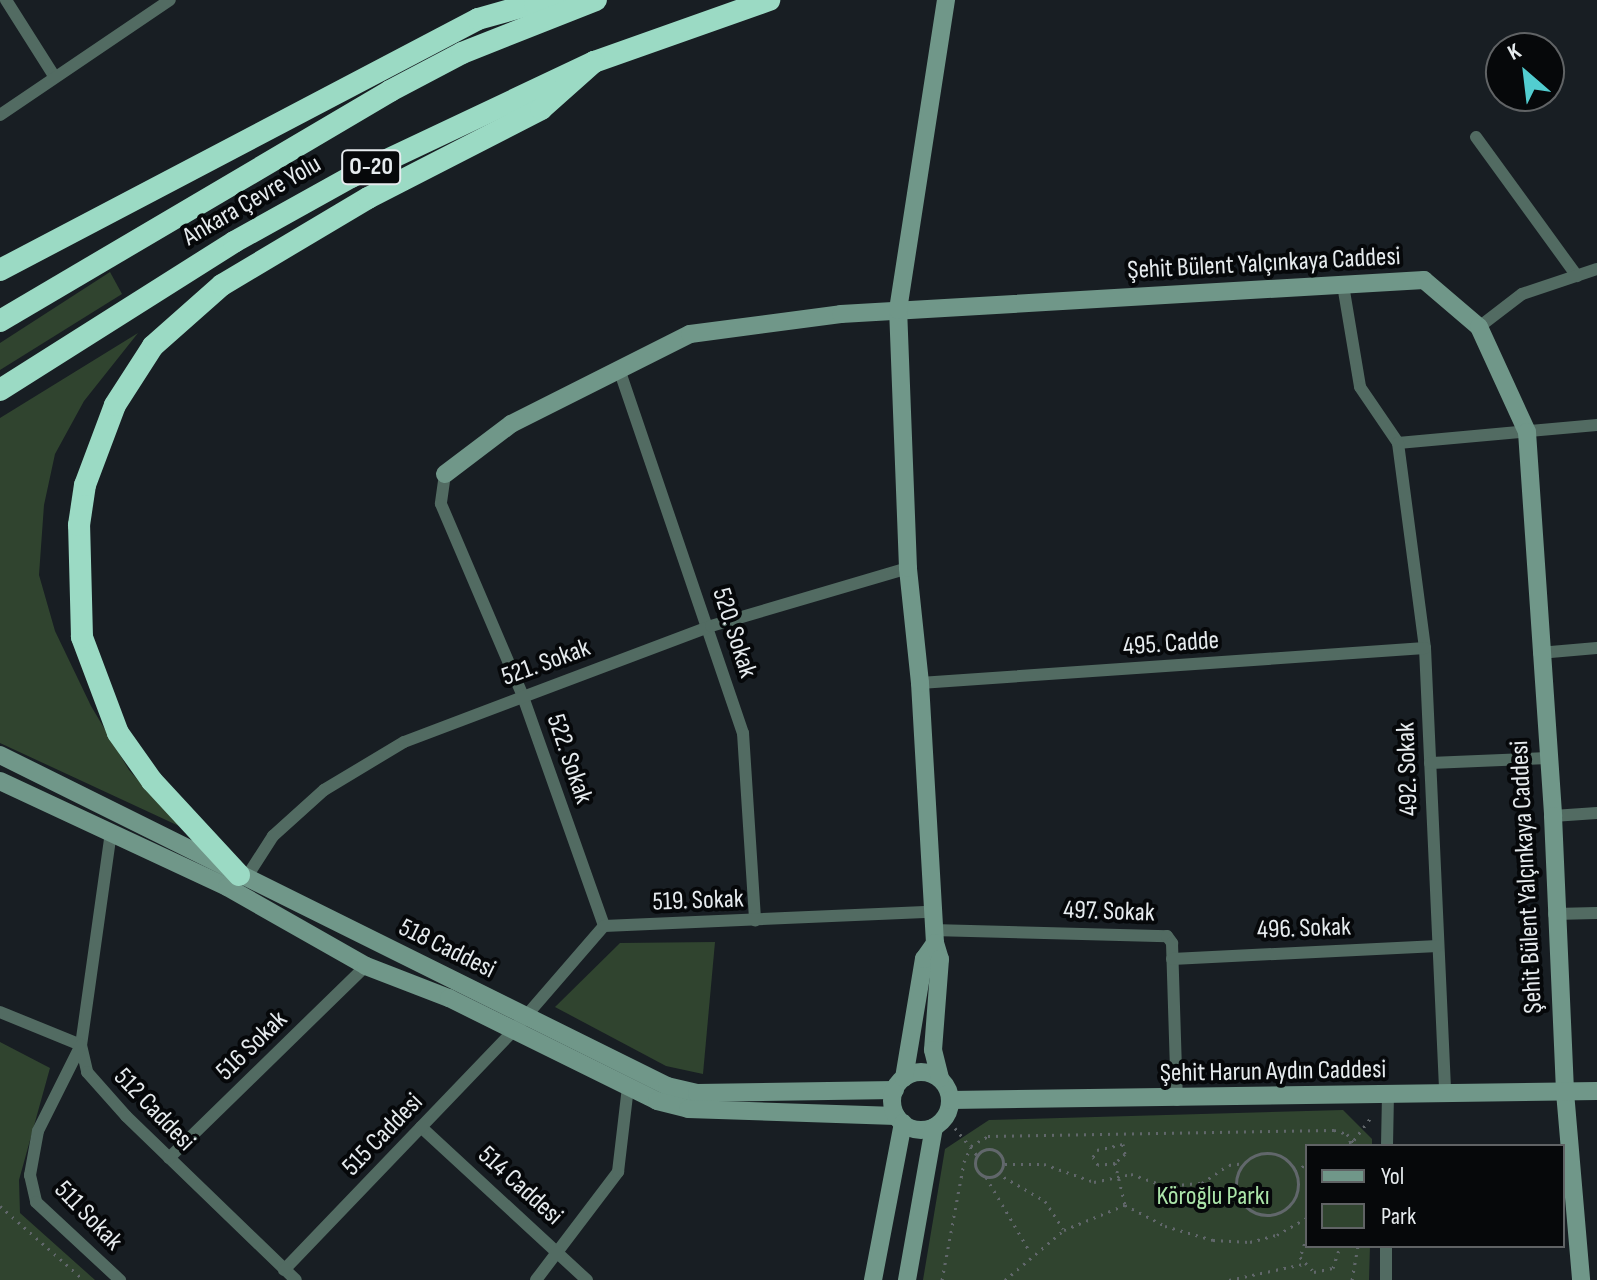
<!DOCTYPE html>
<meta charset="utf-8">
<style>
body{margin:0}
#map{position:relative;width:1597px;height:1280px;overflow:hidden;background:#181e23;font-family:"Sofia Sans Condensed",sans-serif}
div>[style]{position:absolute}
.green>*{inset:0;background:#30442f}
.path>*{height:3px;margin-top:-1.5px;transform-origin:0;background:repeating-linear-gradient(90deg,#61676b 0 2px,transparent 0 8px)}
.path>.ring{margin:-1.5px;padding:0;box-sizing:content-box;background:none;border:3px solid #61676b;border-radius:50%}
.street>*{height:12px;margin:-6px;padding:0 6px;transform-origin:6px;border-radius:6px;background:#526b62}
.secondary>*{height:18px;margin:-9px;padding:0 9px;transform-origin:9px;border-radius:9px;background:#709789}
.secondary>.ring{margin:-9px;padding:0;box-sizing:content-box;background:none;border:18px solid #709789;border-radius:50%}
.highway>*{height:22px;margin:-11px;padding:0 11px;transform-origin:11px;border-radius:11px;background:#9bdac4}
span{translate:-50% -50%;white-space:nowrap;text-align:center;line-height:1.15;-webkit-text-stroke:8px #06080a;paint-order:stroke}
.shield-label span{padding:2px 6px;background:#06080a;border:2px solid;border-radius:6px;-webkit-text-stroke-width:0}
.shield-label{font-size:24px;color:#e6ebee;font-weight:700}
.street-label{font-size:26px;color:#e6ebee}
.park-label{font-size:26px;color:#abe5a9}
.legend{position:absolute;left:1305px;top:1144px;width:260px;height:104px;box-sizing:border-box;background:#06080a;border:2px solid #606365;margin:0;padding:10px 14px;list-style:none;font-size:24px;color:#e6ebee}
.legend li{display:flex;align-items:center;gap:16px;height:40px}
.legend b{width:40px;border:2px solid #606365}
.north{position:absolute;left:1485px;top:32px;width:80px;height:80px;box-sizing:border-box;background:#06080a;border:2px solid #606365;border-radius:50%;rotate:332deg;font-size:22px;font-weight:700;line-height:32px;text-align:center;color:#e6ebee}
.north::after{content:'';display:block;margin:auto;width:28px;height:36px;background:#52cdd0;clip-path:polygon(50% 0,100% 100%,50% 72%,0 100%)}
</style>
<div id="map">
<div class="green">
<div style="clip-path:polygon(110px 272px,122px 294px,0 370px,0 343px)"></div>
<div style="clip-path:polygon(138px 333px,84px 401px,55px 454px,44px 505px,39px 575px,55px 631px,91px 706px,129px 770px,179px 826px,0 743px,0 418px)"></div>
<div style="clip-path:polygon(715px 942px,703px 1074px,666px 1066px,555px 1007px,620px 943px)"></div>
<div style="clip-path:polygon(0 1042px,50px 1068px,19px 1180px,20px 1213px,95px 1280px,0 1280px)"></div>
<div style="clip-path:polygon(1343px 1110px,1372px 1139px,1372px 1146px,1307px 1146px,1307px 1246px,1370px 1246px,1369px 1280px,923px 1280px,945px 1149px,989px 1120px)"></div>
</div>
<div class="path">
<div style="left:955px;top:1128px;width:35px;rotate:51deg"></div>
<div style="left:1123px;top:1144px;width:10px;rotate:79deg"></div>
<div style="left:1125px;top:1154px;width:13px;rotate:138deg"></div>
<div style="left:1115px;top:1163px;width:17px;rotate:173deg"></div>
<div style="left:1098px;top:1165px;width:9px;rotate:-122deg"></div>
<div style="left:1093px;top:1157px;width:8px;rotate:-60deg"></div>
<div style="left:1097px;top:1150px;width:27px;rotate:-13deg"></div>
<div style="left:1342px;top:1146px;width:13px;rotate:-27deg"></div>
<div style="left:1354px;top:1140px;width:31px;rotate:-53deg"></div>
<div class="ring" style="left:975px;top:1149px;width:25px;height:25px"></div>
<div class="ring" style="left:1236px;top:1153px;width:59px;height:59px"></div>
<div style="left:1115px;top:1163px;width:43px;rotate:76.6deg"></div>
<div style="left:1005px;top:1164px;width:39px"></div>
<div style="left:1044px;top:1164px;width:53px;rotate:19.8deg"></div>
<div style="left:1094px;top:1182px;width:38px;rotate:-12deg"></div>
<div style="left:1131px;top:1174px;width:37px;rotate:19deg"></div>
<div style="left:1166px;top:1186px;width:36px;rotate:-5deg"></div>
<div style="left:1202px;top:1183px;width:32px;rotate:-34deg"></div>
<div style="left:1229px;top:1165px;width:16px;rotate:-7deg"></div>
<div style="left:1295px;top:1171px;width:14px;rotate:-30deg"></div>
<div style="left:997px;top:1173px;width:56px;rotate:30.3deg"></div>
<div style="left:1045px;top:1201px;width:33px;rotate:57deg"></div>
<div style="left:986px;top:1177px;width:87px;rotate:59.6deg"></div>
<div style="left:0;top:1206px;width:112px;rotate:41.4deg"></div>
<div style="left:1307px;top:1236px;width:22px;rotate:108deg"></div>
<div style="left:1300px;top:1257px;width:21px;rotate:47deg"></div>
<div style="left:1314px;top:1272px;width:19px;rotate:-12deg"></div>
<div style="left:1333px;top:1268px;width:23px;rotate:-72deg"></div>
<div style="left:942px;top:1280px;width:120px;rotate:-79.4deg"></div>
<div style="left:964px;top:1162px;width:17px;rotate:-66deg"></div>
<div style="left:971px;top:1146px;width:20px;rotate:-30deg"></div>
<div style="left:988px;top:1136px;width:346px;rotate:-1deg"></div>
<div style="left:1334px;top:1130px;width:14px;rotate:17deg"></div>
<div style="left:1347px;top:1134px;width:15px;rotate:53deg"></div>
<div style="left:1005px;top:1280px;width:77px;rotate:-40.3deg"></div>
<div style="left:1064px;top:1230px;width:66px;rotate:-22.3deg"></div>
<div style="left:1125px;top:1205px;width:45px;rotate:27.7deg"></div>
<div style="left:1165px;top:1226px;width:50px;rotate:16.3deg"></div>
<div style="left:1213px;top:1240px;width:37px;rotate:3deg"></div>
<div style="left:1250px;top:1242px;width:28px;rotate:-15deg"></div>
<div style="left:1277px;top:1235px;width:34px;rotate:-30deg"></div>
<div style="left:1229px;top:1280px;width:76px;rotate:-12.2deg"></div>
<div style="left:1352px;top:1280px;width:35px;rotate:-80deg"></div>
</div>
<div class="street">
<div style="left:6px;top:0;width:90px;rotate:57.7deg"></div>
<div style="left:0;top:115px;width:205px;rotate:-34.1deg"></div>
<div style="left:1476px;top:137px;width:172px;rotate:54deg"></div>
<div style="left:1343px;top:285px;width:103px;rotate:80.5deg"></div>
<div style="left:1360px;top:387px;width:68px;rotate:55.8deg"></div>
<div style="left:1398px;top:443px;width:200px;rotate:-5.2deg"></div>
<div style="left:1479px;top:327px;width:54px;rotate:-37.5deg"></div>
<div style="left:1522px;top:294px;width:79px;rotate:-18.4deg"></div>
<div style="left:619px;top:369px;width:385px;rotate:71.2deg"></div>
<div style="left:743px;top:733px;width:188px;rotate:86.3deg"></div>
<div style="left:1398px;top:443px;width:207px;rotate:82.5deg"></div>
<div style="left:1425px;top:648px;width:447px;rotate:87.4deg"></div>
<div style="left:445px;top:474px;width:30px;rotate:98deg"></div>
<div style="left:441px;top:504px;width:207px;rotate:66.9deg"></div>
<div style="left:522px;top:694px;width:246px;rotate:70.5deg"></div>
<div style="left:1539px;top:653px;width:58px;rotate:-4.9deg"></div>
<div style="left:920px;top:683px;width:506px;rotate:-3.96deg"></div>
<div style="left:1430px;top:763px;width:118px;rotate:-2.4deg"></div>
<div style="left:1553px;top:816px;width:44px;rotate:-3.9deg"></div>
<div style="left:111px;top:832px;width:215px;rotate:98deg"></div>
<div style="left:81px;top:1045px;width:28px;rotate:77deg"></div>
<div style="left:87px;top:1072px;width:59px;rotate:48.4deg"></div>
<div style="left:126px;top:1116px;width:236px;rotate:44deg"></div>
<div style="left:246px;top:878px;width:50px;rotate:-57.3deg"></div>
<div style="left:273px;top:836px;width:69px;rotate:-42deg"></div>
<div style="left:324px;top:790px;width:93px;rotate:-31deg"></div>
<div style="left:404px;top:742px;width:328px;rotate:-20.7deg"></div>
<div style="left:711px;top:626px;width:205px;rotate:-16.4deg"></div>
<div style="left:1554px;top:914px;width:43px;rotate:-1.3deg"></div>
<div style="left:932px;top:930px;width:235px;rotate:1.5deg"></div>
<div style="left:1167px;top:936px;width:9px;rotate:54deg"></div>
<div style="left:1172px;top:943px;width:157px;rotate:88.2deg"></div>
<div style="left:1172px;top:959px;width:266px;rotate:-2.8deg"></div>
<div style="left:0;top:1012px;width:87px;rotate:22.2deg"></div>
<div style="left:81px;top:1045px;width:96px;rotate:116.6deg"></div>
<div style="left:38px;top:1131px;width:45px;rotate:100.3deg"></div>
<div style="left:30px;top:1175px;width:28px;rotate:77deg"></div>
<div style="left:36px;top:1202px;width:115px;rotate:42.9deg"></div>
<div style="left:421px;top:1127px;width:226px;rotate:42.7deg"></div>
<div style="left:1387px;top:1146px;width:50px;rotate:-88.9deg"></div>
<div style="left:169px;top:1158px;width:275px;rotate:-44.3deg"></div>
<div style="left:284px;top:1270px;width:331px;rotate:-46.2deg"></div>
<div style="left:513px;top:1031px;width:139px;rotate:-49.1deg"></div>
<div style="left:604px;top:926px;width:327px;rotate:-2.5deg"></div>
<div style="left:536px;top:1280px;width:136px;rotate:-52.8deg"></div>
<div style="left:618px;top:1172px;width:86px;rotate:-83.3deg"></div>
<div style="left:1386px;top:1280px;width:34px;rotate:-90deg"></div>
</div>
<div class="secondary">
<div style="left:445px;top:474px;width:83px;rotate:-37.1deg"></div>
<div style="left:511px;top:424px;width:200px;rotate:-26.7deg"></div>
<div style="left:690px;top:334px;width:152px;rotate:-7.5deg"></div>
<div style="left:841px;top:314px;width:584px;rotate:-3.34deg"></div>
<div style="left:1424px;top:280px;width:72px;rotate:40.5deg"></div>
<div style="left:1479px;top:327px;width:115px;rotate:65.4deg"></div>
<div style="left:1527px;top:432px;width:385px;rotate:86.1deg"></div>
<div style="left:1553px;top:816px;width:276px;rotate:87.5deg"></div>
<div style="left:1565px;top:1092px;width:189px;rotate:85.1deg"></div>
<div style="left:0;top:755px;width:745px;rotate:26.39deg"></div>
<div style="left:667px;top:1086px;width:31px;rotate:13deg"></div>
<div style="left:697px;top:1093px;width:198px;rotate:-0.9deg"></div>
<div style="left:0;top:781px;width:251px;rotate:25deg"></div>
<div style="left:227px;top:887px;width:160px;rotate:29.6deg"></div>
<div style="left:366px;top:966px;width:89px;rotate:21.1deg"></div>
<div style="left:449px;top:998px;width:232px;rotate:26.3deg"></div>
<div style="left:657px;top:1101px;width:32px;rotate:14deg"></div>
<div style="left:688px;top:1109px;width:208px;rotate:1.9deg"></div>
<div style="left:935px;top:943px;width:260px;rotate:-93.3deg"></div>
<div style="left:920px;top:683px;width:116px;rotate:-96deg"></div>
<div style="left:908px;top:568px;width:258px;rotate:-92.2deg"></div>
<div style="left:898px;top:310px;width:314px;rotate:-81.2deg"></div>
<div class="ring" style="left:892px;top:1072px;width:40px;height:40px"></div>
<div style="left:904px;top:1078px;width:121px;rotate:-80.5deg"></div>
<div style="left:924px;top:959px;width:19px;rotate:-55deg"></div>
<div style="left:935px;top:943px;width:17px;rotate:73deg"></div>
<div style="left:940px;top:959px;width:91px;rotate:94.4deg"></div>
<div style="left:933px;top:1050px;width:29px;rotate:76deg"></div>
<div style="left:950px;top:1100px;width:647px;rotate:-0.8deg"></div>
<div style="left:873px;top:1280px;width:160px;rotate:-79.2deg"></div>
<div style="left:907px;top:1280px;width:155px;rotate:-80deg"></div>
</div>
<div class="highway">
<div style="left:0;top:270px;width:540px;rotate:-27.7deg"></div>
<div style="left:478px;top:19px;width:59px;rotate:-15.7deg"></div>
<div style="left:535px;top:3px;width:44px;rotate:-3.9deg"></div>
<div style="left:0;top:321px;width:453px;rotate:-30.5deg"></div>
<div style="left:390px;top:91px;width:81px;rotate:-27.8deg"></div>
<div style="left:462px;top:53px;width:144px;rotate:-21.6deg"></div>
<div style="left:0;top:390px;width:277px;rotate:-32.3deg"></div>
<div style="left:234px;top:242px;width:134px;rotate:-29.1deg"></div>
<div style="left:351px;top:177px;width:269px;rotate:-25.3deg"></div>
<div style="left:594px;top:62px;width:186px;rotate:-19.5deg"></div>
<div style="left:239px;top:875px;width:128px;rotate:-132.8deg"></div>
<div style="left:152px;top:781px;width:59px;rotate:-125.3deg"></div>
<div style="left:118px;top:733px;width:103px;rotate:-110.6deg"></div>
<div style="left:82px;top:637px;width:112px;rotate:-91.5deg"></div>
<div style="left:79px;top:525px;width:40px;rotate:-81.5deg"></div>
<div style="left:85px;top:485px;width:85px;rotate:-69.4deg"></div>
<div style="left:115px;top:405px;width:70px;rotate:-57.2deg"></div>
<div style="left:153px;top:346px;width:92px;rotate:-41.5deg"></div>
<div style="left:222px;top:285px;width:170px;rotate:-30.8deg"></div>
<div style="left:368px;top:198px;width:195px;rotate:-27.2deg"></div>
<div style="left:541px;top:109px;width:71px;rotate:-41.6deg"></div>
</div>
<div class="shield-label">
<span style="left:371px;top:167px">O-20</span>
</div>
<div class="street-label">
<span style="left:252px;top:201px;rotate:-30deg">Ankara Çevre Yolu</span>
<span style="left:1264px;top:264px;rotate:-3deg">Şehit Bülent Yalçınkaya Caddesi</span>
<span style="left:734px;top:633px;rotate:72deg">520. Sokak</span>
<span style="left:1171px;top:644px;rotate:-4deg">495. Cadde</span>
<span style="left:546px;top:663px;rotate:-20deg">521. Sokak</span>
<span style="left:569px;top:759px;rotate:71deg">522. Sokak</span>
<span style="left:1408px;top:769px;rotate:-92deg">492. Sokak</span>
<span style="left:1527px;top:877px;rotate:-93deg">Şehit Bülent Yalçınkaya Caddesi</span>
<span style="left:698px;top:901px;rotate:-2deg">519. Sokak</span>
<span style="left:1109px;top:912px;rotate:2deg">497. Sokak</span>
<span style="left:1304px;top:929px;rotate:-2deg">496. Sokak</span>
<span style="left:447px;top:949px;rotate:26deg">518 Caddesi</span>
<span style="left:252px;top:1046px;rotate:-44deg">516 Sokak</span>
<span style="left:1273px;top:1072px;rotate:-1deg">Şehit Harun Aydın Caddesi</span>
<span style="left:154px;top:1110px;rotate:46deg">512 Caddesi</span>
<span style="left:383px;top:1135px;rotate:-46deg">515 Caddesi</span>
<span style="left:520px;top:1186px;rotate:42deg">514 Caddesi</span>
<span style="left:88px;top:1216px;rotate:46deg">511 Sokak</span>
</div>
<div class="park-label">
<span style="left:1213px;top:1197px">Köroğlu Parkı</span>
</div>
<ul class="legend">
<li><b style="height:10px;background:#709789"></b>Yol</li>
<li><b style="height:22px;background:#30442f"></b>Park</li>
</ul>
<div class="north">K</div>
</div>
